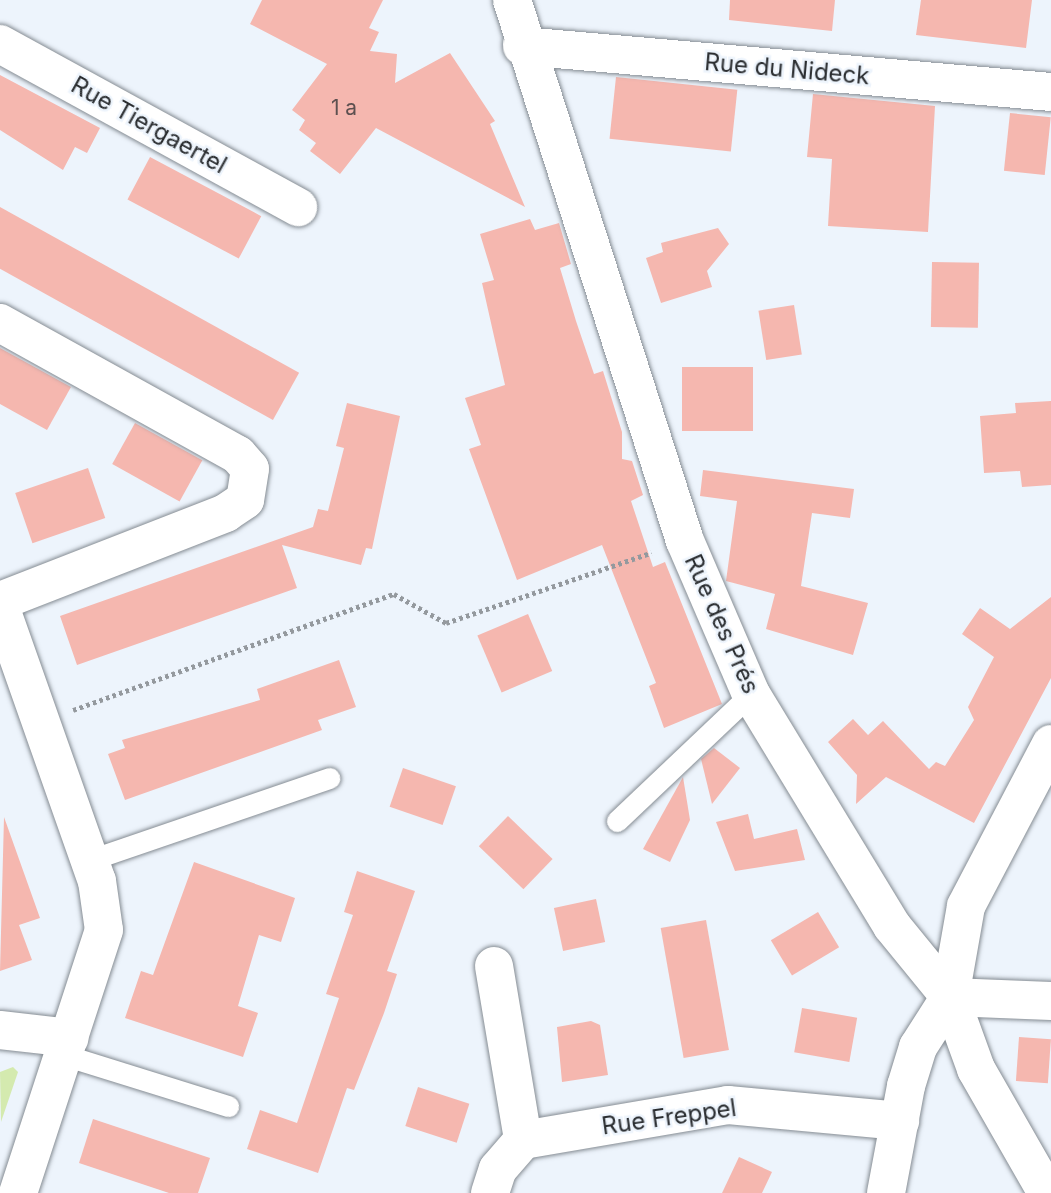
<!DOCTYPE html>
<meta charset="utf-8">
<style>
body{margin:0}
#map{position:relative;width:1051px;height:1193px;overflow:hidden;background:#edf4fc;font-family:Inter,sans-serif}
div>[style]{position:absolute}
.green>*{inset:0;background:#d4eaaf}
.building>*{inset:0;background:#f5b7af;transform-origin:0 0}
.path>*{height:4.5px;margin-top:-2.25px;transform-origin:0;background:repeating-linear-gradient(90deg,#94999e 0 3.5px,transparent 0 7px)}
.roads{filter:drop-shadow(0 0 2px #858c93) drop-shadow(0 0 2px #858c93)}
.service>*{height:21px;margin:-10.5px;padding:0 10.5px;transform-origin:10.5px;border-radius:10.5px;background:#fff}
.minor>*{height:38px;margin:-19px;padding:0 19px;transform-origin:19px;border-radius:19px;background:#fff}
span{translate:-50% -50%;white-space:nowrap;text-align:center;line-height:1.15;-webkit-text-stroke:5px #edf4fc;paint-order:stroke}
.number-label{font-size:21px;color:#5d5050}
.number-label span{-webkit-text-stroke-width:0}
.street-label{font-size:24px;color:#2a2d30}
</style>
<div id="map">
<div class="green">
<div style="clip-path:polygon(13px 1067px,18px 1072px,1px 1122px,0 1072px)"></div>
</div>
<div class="building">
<div style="clip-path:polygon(262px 0,383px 0,369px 28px,379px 32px,370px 51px,397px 54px,395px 83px,450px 53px,495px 121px,490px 124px,525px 207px,376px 128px,340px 174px,310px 151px,316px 143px,299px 130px,305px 120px,292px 110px,327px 64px,250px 24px)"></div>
<div style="clip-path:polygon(730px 0,835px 0,832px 31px,729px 20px)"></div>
<div style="clip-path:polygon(921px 0,1032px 0,1026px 48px,916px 35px)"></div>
<div style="clip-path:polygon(0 75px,100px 128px,87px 153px,75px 147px,63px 170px,0 130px)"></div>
<div style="left:616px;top:77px;width:122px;height:62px;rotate:6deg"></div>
<div style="clip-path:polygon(813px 94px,935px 106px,928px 232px,828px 226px,832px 159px,807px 157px)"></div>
<div style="left:1010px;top:113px;width:41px;height:58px;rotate:6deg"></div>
<div style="left:150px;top:157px;width:126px;height:48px;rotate:28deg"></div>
<div style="left:0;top:207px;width:342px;height:54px;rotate:29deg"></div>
<div style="clip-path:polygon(530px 219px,535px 230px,559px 223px,571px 264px,560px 268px,576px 321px,594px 374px,603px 371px,622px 432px,622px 459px,632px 461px,643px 495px,631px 501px,653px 567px,665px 562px,722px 704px,664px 728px,649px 686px,656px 683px,602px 545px,517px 580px,469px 449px,481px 445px,465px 398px,505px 385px,482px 283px,494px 280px,480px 234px)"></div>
<div style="clip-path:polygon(718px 228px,729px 244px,707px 271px,712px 287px,661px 303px,646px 258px,663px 252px,661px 243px)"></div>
<div style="left:932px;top:262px;width:47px;height:65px;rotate:1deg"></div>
<div style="left:794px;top:305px;width:50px;height:36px;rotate:81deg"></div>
<div style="clip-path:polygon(0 348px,71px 387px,47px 430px,0 404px)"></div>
<div style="left:753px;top:367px;width:64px;height:71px;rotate:90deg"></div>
<div style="clip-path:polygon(1051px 401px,1051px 485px,1022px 487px,1020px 471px,984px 473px,980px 416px,1016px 413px,1015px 403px)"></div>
<div style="clip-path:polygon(347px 403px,400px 416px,372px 549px,366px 548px,361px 565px,282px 545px,297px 588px,77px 665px,60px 616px,313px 527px,318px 509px,328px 511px,344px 448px,336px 446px)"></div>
<div style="left:135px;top:423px;width:77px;height:47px;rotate:29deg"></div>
<div style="left:88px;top:468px;width:53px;height:77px;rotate:71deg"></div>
<div style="clip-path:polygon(703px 470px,854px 489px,850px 518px,812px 513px,801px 586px,868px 603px,853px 655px,766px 629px,775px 594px,726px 581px,737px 501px,700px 496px)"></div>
<div style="clip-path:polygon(1051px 597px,1051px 678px,974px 823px,886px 777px,856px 804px,857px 775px,828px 742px,853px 719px,868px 735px,883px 721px,929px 769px,936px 762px,945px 766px,974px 720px,968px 707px,994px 657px,962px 634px,980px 608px,1010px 629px)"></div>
<div style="left:528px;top:614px;width:62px;height:55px;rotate:67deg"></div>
<div style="clip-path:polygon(339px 660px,356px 707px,318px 720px,322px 730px,125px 800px,108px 754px,125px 748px,122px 740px,260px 700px,257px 689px)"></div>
<div style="clip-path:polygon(714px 748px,740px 768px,712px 804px,701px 759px)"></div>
<div style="left:403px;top:768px;width:56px;height:41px;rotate:19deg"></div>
<div style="clip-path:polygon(683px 777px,690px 820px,670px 862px,643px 849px)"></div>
<div style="clip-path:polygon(748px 814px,754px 839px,797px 829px,805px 860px,735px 871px,716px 822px)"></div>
<div style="left:508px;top:816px;width:62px;height:42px;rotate:44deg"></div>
<div style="clip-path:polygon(4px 817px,40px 918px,19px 925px,32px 960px,0 971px)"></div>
<div style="clip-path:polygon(194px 862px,295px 898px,281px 942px,259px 935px,238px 1006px,258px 1013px,243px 1057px,125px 1018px,141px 971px,153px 975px)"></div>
<div style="clip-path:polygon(357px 871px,415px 891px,387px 971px,397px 974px,384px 1013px,354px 1090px,347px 1088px,318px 1173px,247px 1149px,260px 1110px,297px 1123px,339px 998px,326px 994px,353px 915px,344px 912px)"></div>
<div style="left:596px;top:899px;width:44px;height:43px;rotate:78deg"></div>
<div style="left:818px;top:912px;width:41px;height:55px;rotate:59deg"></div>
<div style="left:706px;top:920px;width:132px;height:46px;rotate:80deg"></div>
<div style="left:802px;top:1008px;width:56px;height:45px;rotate:10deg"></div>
<div style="clip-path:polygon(591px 1021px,600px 1025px,608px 1075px,562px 1082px,557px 1027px)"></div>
<div style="left:1019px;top:1037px;width:32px;height:44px;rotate:4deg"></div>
<div style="left:418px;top:1087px;width:54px;height:41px;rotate:18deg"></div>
<div style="clip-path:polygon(93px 1119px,210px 1158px,198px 1193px,169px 1193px,79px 1163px)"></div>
<div style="clip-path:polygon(739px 1157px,772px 1172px,762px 1193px,722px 1193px)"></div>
</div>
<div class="path">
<div style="left:73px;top:710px;width:341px;rotate:-19.9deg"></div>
<div style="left:394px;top:594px;width:60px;rotate:29.1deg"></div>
<div style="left:446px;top:623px;width:217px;rotate:-18.9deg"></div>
</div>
<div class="roads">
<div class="service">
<div style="left:617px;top:821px;width:185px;rotate:-43.5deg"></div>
<div style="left:90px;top:860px;width:253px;rotate:-18.9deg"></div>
<div style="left:64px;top:1055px;width:172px;rotate:17.3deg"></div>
</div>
<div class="minor">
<div style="left:512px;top:0;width:568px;rotate:72.27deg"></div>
<div style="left:685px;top:541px;width:167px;rotate:66.7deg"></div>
<div style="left:751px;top:694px;width:271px;rotate:58.7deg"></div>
<div style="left:892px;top:926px;width:92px;rotate:50.8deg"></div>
<div style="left:950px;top:997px;width:77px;rotate:70.1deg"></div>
<div style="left:976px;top:1069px;width:143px;rotate:60.2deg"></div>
<div style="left:0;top:44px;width:340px;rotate:28.7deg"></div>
<div style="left:522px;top:46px;width:531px;rotate:4.97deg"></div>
<div style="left:0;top:323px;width:272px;rotate:29deg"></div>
<div style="left:238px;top:455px;width:18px;rotate:49deg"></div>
<div style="left:250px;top:469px;width:31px;rotate:99deg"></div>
<div style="left:245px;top:500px;width:23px;rotate:146deg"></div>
<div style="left:226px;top:513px;width:243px;rotate:158.7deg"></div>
<div style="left:0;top:606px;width:292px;rotate:70.6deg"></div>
<div style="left:97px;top:881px;width:49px;rotate:81.9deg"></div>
<div style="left:104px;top:930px;width:277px;rotate:108.1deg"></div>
<div style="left:494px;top:966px;width:176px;rotate:80.5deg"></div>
<div style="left:950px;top:997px;width:101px;rotate:2.3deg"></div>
<div style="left:0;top:1030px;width:70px;rotate:6.5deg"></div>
<div style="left:490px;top:1193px;width:25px;rotate:-72deg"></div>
<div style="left:498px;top:1169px;width:38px;rotate:-49deg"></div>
<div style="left:523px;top:1140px;width:208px;rotate:-9.7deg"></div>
<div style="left:728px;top:1105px;width:173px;rotate:5.3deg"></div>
<div style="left:886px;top:1193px;width:109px;rotate:-79.4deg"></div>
<div style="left:906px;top:1086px;width:41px;rotate:-72.9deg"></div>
<div style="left:918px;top:1047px;width:59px;rotate:-57.4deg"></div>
<div style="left:950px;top:997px;width:92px;rotate:-80deg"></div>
<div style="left:966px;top:906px;width:183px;rotate:-62.3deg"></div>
</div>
</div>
<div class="number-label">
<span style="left:344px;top:108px">1 a</span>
</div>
<div class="street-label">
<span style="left:787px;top:69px;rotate:5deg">Rue du Nideck</span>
<span style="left:149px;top:125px;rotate:29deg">Rue Tiergaertel</span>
<span style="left:722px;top:624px;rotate:66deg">Rue des Prés</span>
<span style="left:669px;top:1117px;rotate:-8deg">Rue Freppel</span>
</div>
</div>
